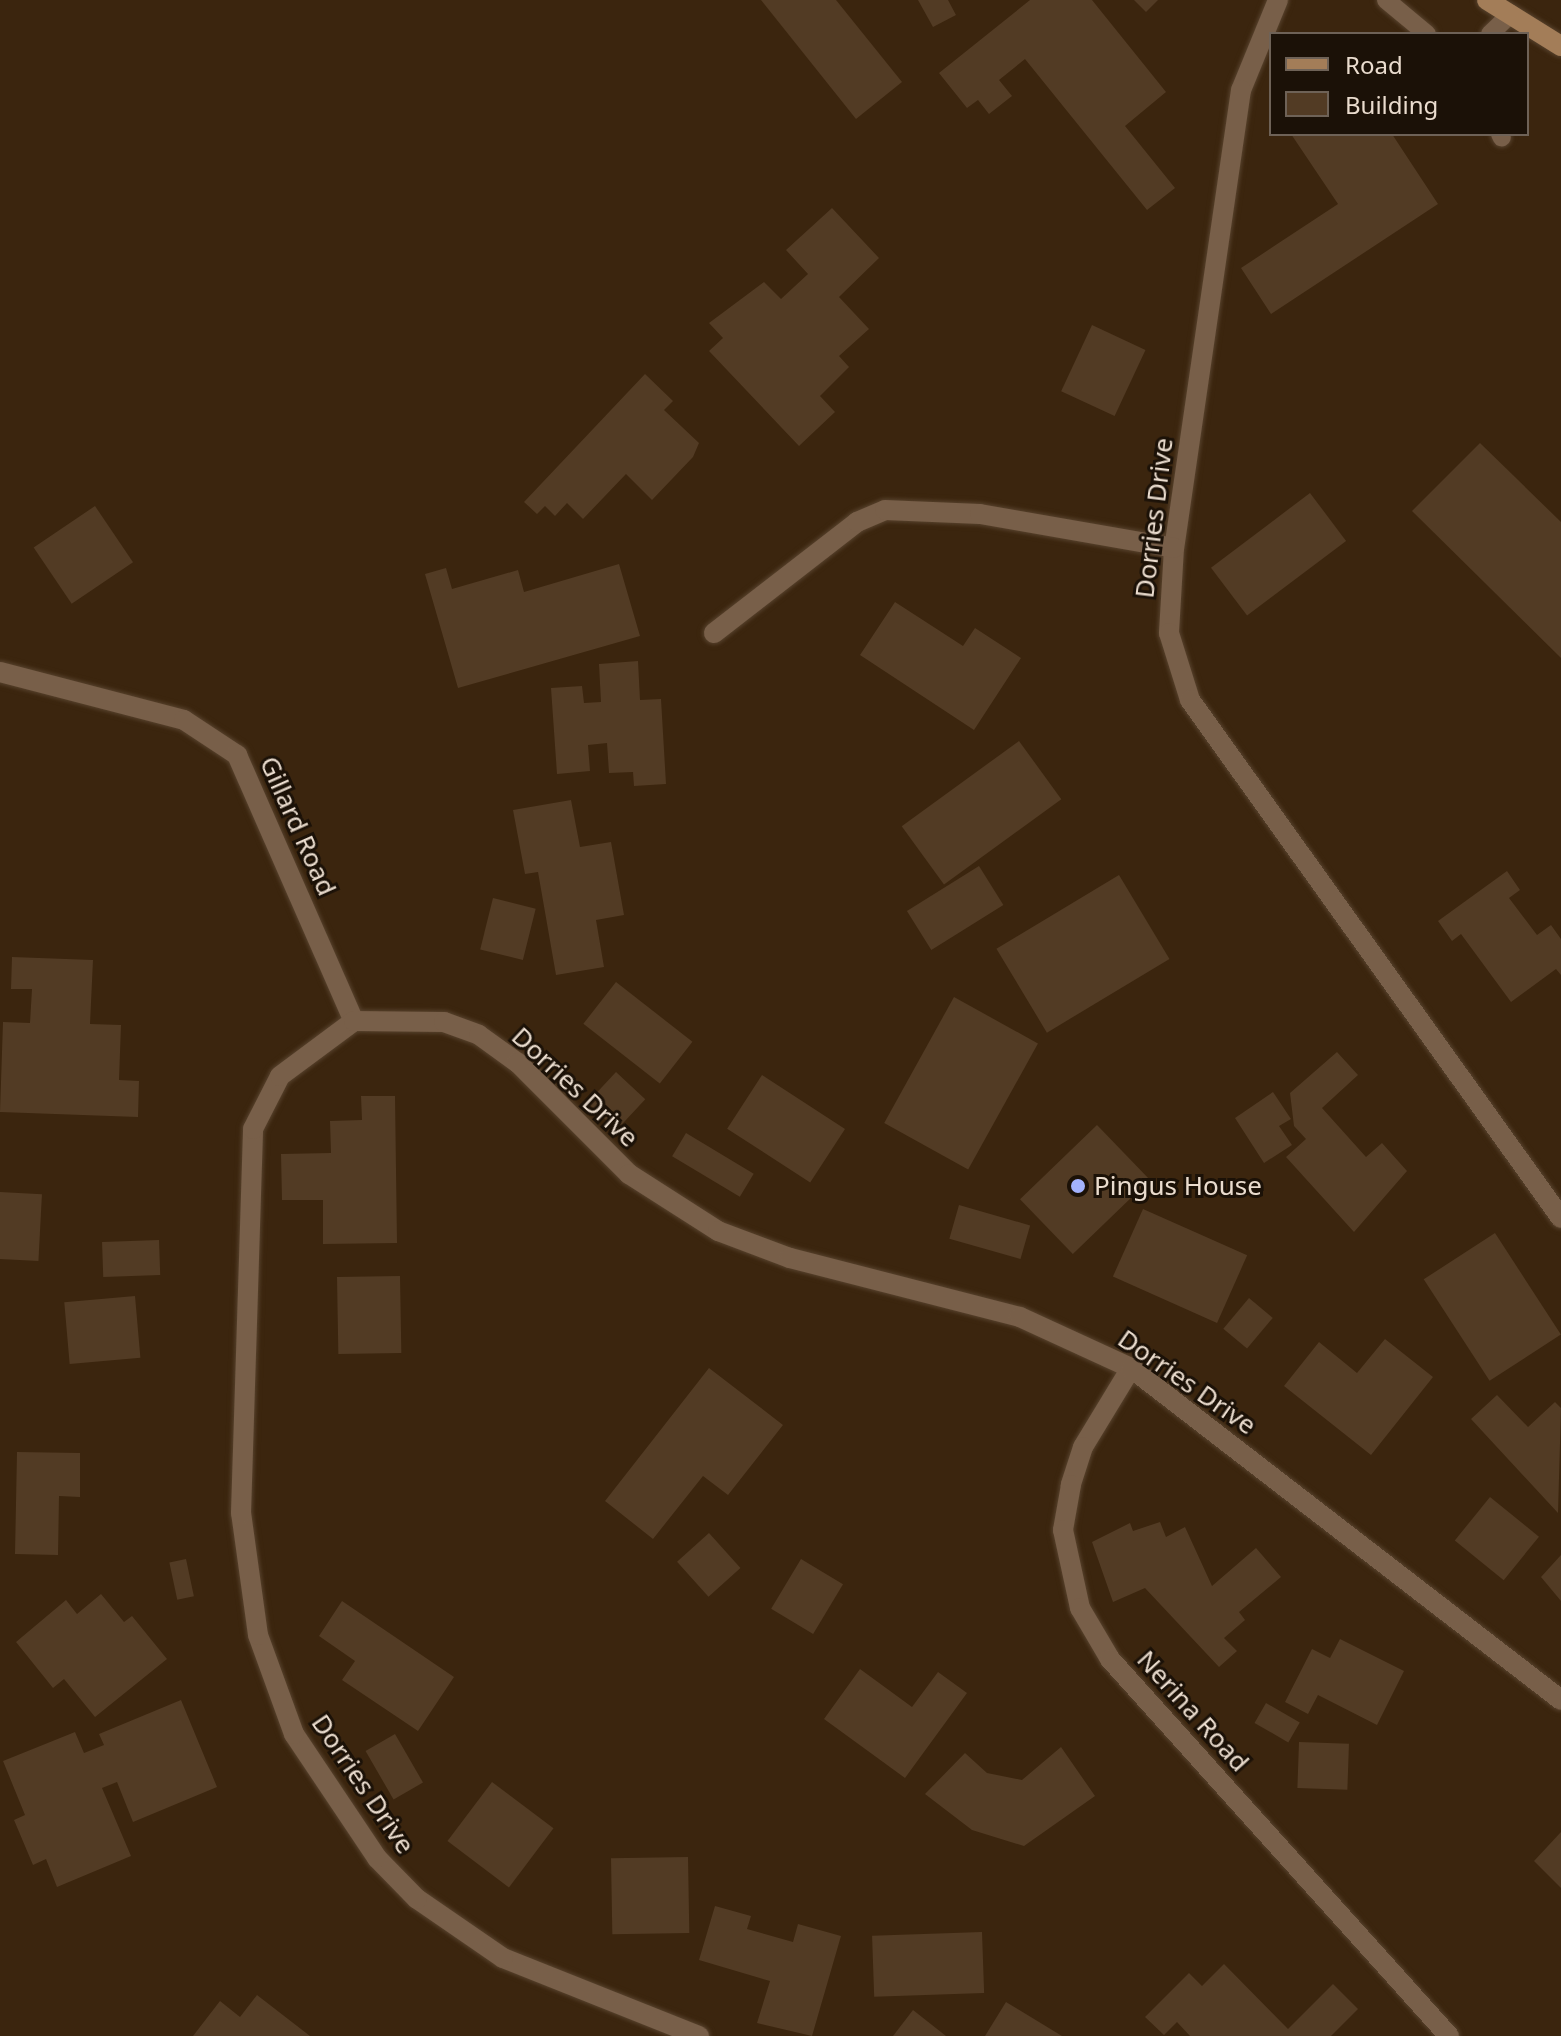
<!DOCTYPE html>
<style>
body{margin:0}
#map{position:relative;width:1561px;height:2036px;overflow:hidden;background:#3b250e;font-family:"Noto Sans",sans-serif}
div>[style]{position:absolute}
.building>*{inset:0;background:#523b24;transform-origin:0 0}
.roads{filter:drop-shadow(0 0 2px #57422d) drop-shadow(0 0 2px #57422d)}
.lane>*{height:18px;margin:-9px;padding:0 9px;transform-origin:9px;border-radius:9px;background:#785f49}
.street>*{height:20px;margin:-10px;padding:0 10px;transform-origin:10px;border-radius:10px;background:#785f49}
.secondary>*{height:20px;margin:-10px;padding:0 10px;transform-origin:10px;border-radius:10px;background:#a37d58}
.dots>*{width:22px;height:22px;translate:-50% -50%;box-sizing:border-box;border:4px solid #1b1107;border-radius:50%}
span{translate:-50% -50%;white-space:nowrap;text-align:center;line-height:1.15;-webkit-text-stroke:6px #1b1107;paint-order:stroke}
.street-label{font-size:26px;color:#eadcce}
.poi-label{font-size:26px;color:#eadcce}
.left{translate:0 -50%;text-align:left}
.legend{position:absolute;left:1269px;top:32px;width:260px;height:104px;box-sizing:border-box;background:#1b1107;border:2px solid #6e6257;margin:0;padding:10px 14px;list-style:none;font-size:24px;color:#eadcce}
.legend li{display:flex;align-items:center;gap:16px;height:40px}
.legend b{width:40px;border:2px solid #6e6257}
</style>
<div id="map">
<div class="building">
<div style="clip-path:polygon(761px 0,836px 0,902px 82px,856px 119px)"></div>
<div style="clip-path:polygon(918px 0,948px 0,956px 15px,933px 27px)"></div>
<div style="clip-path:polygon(1030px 0,1092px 0,1166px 92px,1125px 126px,1175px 188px,1147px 210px,1025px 59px,999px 80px,1012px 96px,989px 114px,978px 100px,967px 108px,939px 73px)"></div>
<div style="clip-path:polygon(1134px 0,1158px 0,1146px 12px)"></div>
<div style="clip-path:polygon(1291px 134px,1392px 134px,1438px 204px,1271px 314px,1241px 268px,1338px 204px)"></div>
<div style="clip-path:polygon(832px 208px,879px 258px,839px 297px,869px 329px,839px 356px,849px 367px,820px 396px,835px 412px,799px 446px,709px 351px,723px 338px,709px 323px,764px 282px,781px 299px,808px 274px,786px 250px)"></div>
<div style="left:1092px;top:325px;width:59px;height:73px;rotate:25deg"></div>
<div style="clip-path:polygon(645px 374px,673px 401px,664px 410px,699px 443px,693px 457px,652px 500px,626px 474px,583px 519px,567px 503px,555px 516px,545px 506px,537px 514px,524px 502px)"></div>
<div style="clip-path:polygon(1480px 443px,1561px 522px,1561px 658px,1412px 511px)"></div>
<div style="left:1310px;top:493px;width:60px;height:124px;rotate:53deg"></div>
<div style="left:95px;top:506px;width:68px;height:74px;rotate:56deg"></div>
<div style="clip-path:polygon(619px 564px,640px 636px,458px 688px,425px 574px,446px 568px,452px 589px,518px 570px,524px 592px)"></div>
<div style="clip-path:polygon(895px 602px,963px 646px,975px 628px,1021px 658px,974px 730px,860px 655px)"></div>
<div style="clip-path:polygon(638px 661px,640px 700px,661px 699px,666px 784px,634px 786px,633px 772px,609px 773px,607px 743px,588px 745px,590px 771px,557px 774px,551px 688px,582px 686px,584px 703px,601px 702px,599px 664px)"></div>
<div style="left:1019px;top:741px;width:72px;height:145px;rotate:54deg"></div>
<div style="clip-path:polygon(571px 800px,580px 847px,611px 842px,624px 915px,596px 920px,604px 967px,556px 975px,538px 872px,525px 874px,513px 810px)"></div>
<div style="left:979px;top:866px;width:46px;height:85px;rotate:58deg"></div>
<div style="clip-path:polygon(1507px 871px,1520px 890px,1509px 898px,1537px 935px,1551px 925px,1561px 939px,1561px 975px,1556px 969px,1511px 1002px,1461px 934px,1452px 941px,1438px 921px)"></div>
<div style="left:1119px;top:875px;width:98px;height:143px;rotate:59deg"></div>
<div style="left:493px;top:898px;width:44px;height:53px;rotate:14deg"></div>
<div style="clip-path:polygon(12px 957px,93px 960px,90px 1024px,121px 1025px,119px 1080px,139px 1081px,138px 1117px,0 1112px,3px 1022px,30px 1023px,32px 989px,11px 989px)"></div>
<div style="left:616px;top:982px;width:97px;height:53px;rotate:38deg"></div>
<div style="left:954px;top:997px;width:96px;height:144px;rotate:29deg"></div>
<div style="clip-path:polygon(1337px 1052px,1358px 1075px,1322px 1108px,1366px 1157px,1382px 1143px,1407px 1171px,1354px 1232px,1286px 1157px,1306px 1139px,1294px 1126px,1290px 1093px)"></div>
<div style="left:616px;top:1072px;width:40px;height:42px;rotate:43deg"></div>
<div style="left:762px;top:1075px;width:99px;height:64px;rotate:33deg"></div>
<div style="clip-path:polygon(1273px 1092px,1291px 1119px,1279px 1126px,1292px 1145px,1264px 1163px,1235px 1118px)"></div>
<div style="clip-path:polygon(361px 1096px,395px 1096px,397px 1243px,323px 1244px,323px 1200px,282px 1200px,281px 1154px,331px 1153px,330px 1121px,362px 1120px)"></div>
<div style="left:1097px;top:1125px;width:76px;height:107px;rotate:46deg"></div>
<div style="left:686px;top:1133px;width:79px;height:27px;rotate:31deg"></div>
<div style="left:0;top:1192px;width:42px;height:67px;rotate:3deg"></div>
<div style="left:959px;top:1205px;width:74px;height:35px;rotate:16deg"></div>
<div style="left:1143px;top:1209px;width:114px;height:74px;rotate:24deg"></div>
<div style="left:1495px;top:1233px;width:121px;height:85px;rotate:57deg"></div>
<div style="left:159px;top:1240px;width:35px;height:57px;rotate:88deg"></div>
<div style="left:400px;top:1276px;width:77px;height:63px;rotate:89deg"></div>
<div style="left:135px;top:1296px;width:62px;height:71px;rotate:85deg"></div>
<div style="left:1249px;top:1298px;width:31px;height:40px;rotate:40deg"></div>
<div style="clip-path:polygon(1385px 1339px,1433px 1377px,1371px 1455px,1284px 1386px,1319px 1342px,1357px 1373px)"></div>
<div style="clip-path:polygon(709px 1368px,783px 1425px,728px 1495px,703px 1476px,653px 1539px,605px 1501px)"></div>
<div style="clip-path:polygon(1497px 1395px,1528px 1427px,1555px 1402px,1561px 1408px,1558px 1513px,1471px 1419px)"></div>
<div style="clip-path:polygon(17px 1452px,80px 1453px,80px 1497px,59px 1496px,58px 1555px,15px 1554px)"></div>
<div style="left:1490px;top:1497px;width:63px;height:56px;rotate:39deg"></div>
<div style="clip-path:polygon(1160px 1522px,1166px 1537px,1185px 1527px,1212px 1586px,1256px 1548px,1281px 1577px,1239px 1612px,1245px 1620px,1224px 1638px,1237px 1651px,1219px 1667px,1145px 1588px,1113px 1602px,1092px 1542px,1130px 1523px,1133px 1531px)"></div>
<div style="left:709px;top:1533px;width:47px;height:43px;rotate:48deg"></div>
<div style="clip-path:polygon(1561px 1555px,1561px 1601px,1541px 1577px)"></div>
<div style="left:186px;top:1559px;width:38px;height:17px;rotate:78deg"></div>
<div style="left:801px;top:1559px;width:49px;height:58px;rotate:31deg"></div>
<div style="clip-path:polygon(101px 1594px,124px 1622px,132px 1616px,167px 1659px,95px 1717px,64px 1679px,53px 1688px,16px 1642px,66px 1600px,77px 1614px)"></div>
<div style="clip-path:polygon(342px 1601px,454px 1677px,418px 1731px,342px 1680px,355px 1661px,319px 1636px)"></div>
<div style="clip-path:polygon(1340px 1639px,1404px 1671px,1377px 1725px,1318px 1695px,1308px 1714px,1285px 1702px,1312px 1649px,1330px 1658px)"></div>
<div style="clip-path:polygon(860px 1669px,912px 1707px,938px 1672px,967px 1693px,905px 1778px,824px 1719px)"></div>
<div style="clip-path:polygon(181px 1700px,217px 1787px,133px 1822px,117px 1782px,102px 1788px,131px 1856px,57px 1887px,46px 1859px,33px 1865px,14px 1820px,25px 1815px,3px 1761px,75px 1732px,84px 1753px,104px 1745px,99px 1734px)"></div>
<div style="left:1266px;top:1703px;width:39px;height:23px;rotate:30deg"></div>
<div style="left:395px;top:1734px;width:56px;height:34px;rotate:60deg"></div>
<div style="left:1299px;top:1742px;width:50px;height:46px;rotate:2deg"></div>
<div style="clip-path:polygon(1061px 1747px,1095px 1796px,1024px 1846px,972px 1830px,925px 1794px,965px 1753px,987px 1773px,1022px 1780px)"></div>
<div style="left:492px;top:1782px;width:77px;height:74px;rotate:37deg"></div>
<div style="clip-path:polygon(1561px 1832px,1561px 1888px,1534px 1861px)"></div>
<div style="left:688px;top:1857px;width:76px;height:77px;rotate:89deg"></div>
<div style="clip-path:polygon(715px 1906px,751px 1916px,747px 1929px,793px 1942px,798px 1924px,841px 1936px,812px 2036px,757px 2023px,770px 1981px,699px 1960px)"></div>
<div style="left:982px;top:1932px;width:61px;height:110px;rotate:88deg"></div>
<div style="clip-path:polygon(1224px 1964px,1288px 2029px,1333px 1984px,1358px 2009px,1331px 2036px,1190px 2036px,1177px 2022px,1164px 2035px,1145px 2017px,1189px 1973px,1202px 1986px)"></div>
<div style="clip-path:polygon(257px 1995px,310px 2036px,193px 2036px,220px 2001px,240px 2017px)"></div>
<div style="clip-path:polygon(1006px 2002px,1062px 2036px,985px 2036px)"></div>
<div style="clip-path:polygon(913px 2010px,946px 2036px,893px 2036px)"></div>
</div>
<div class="roads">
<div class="lane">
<div style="left:1386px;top:0;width:53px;rotate:39.7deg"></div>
<div style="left:1490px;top:34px;width:29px;rotate:-44deg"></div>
<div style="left:1500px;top:134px;width:4px;rotate:63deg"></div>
</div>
<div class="street">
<div style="left:1278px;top:0;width:97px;rotate:112.3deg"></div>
<div style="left:1241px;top:90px;width:463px;rotate:98.3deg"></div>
<div style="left:1174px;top:548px;width:85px;rotate:93.4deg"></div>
<div style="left:1169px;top:633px;width:70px;rotate:72.6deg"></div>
<div style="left:1190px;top:700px;width:637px;rotate:54.39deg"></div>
<div style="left:714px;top:633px;width:181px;rotate:-37.8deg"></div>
<div style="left:857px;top:522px;width:30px;rotate:-23deg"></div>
<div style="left:885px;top:510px;width:95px;rotate:2.4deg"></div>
<div style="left:980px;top:514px;width:197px;rotate:9.9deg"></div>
<div style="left:0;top:672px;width:190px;rotate:14.6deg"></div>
<div style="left:184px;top:720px;width:64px;rotate:33.4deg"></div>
<div style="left:237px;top:755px;width:291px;rotate:66.3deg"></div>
<div style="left:1131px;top:1368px;width:92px;rotate:121.3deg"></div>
<div style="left:1083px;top:1447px;width:40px;rotate:108deg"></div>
<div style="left:1071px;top:1485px;width:46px;rotate:100.1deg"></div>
<div style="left:1063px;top:1530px;width:80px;rotate:77.7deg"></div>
<div style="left:1080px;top:1608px;width:59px;rotate:59.5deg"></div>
<div style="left:1110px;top:1659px;width:507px;rotate:48.04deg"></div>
<div style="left:699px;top:2036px;width:211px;rotate:-158.3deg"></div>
<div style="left:503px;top:1958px;width:104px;rotate:-145.5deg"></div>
<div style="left:417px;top:1899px;width:57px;rotate:-134.3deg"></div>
<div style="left:377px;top:1858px;width:149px;rotate:-123.8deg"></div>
<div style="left:294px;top:1734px;width:105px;rotate:-110deg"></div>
<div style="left:258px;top:1635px;width:123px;rotate:-97.9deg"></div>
<div style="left:241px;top:1513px;width:384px;rotate:-88.2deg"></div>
<div style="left:253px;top:1129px;width:59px;rotate:-63deg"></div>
<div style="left:280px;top:1076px;width:92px;rotate:-36.6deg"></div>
<div style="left:354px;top:1021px;width:90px;rotate:0.6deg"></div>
<div style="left:444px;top:1022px;width:37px;rotate:20deg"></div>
<div style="left:479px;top:1035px;width:48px;rotate:35.7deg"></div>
<div style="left:518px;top:1063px;width:157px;rotate:45deg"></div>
<div style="left:629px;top:1174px;width:106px;rotate:32.6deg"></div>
<div style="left:718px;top:1231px;width:77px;rotate:20.6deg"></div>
<div style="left:790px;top:1258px;width:237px;rotate:14.4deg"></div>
<div style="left:1020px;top:1317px;width:122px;rotate:24.7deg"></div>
<div style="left:1131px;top:1368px;width:543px;rotate:37.67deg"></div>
</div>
<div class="secondary">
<div style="left:1487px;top:0;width:87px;rotate:31.9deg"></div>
</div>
</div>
<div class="dots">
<div style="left:1078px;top:1186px;background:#a3b2fd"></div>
</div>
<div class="street-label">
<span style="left:1154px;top:518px;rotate:-83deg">Dorries Drive</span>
<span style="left:298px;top:826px;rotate:66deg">Gillard Road</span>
<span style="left:575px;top:1087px;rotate:43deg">Dorries Drive</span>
<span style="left:1187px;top:1382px;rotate:35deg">Dorries Drive</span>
<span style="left:1193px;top:1711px;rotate:48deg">Nerina Road</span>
<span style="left:363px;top:1784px;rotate:56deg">Dorries Drive</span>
</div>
<div class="poi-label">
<span class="left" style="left:1094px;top:1186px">Pingus House</span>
</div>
<ul class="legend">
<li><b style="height:10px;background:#a37d58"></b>Road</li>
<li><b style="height:22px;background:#523b24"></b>Building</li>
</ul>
</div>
